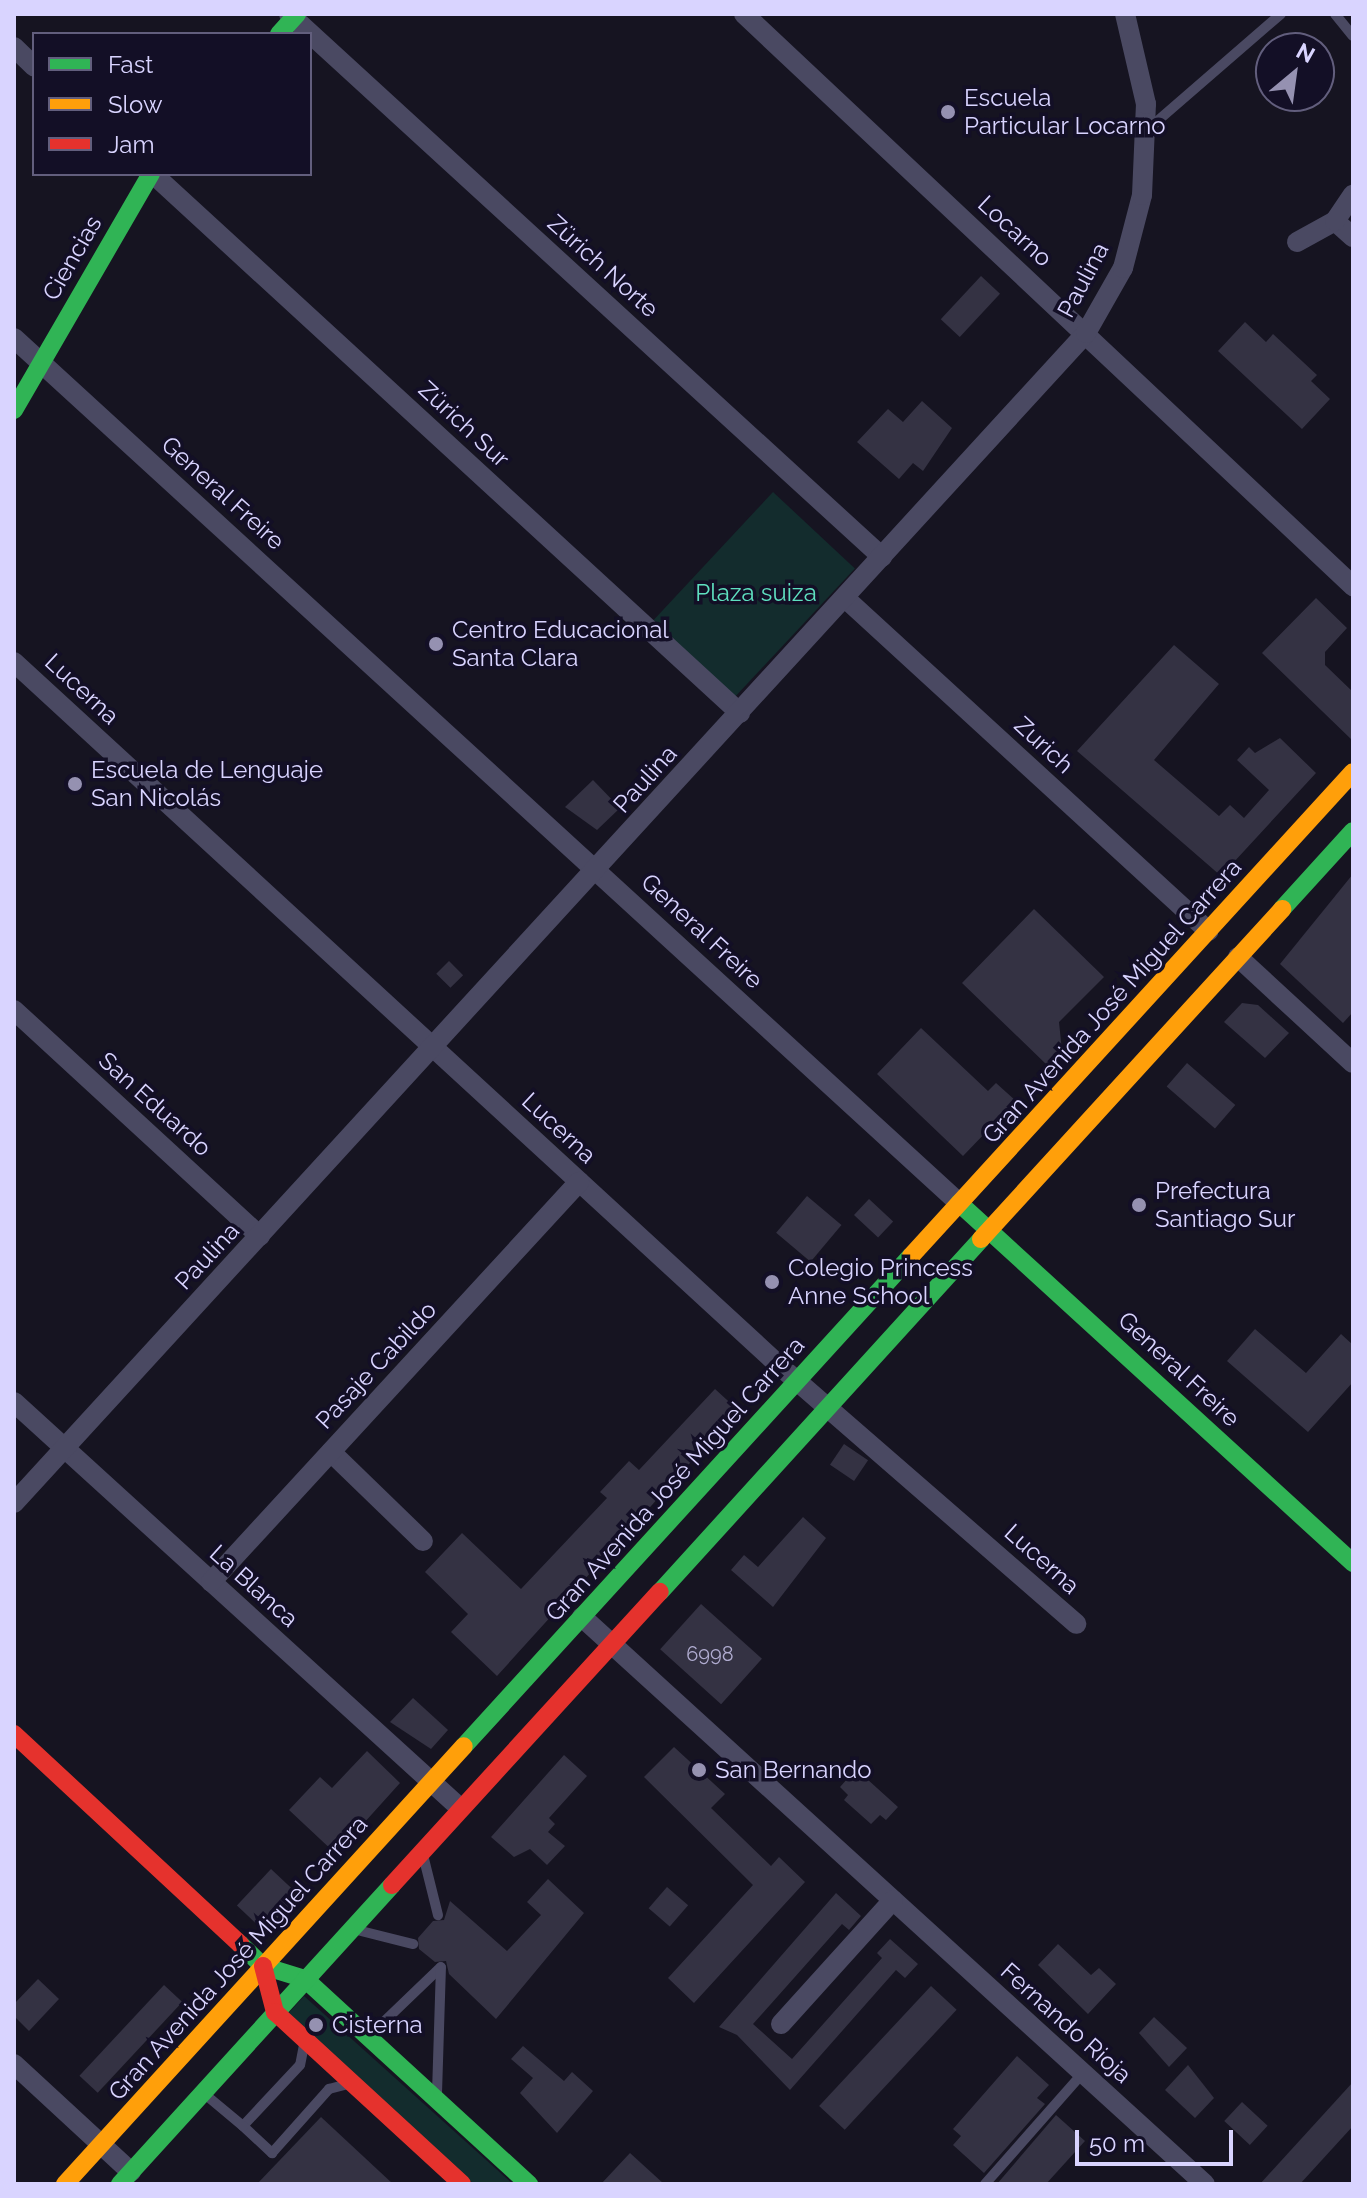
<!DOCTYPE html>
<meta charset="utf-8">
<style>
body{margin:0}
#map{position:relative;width:1367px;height:2198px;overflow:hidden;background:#161421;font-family:Raleway,sans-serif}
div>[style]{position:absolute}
.green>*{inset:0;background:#132c2d;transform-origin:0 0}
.building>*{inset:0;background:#343243;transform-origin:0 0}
.lane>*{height:10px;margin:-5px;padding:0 5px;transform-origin:5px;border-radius:5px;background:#4a4962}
.street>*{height:20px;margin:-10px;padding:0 10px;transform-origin:10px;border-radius:10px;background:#4a4962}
.fast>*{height:18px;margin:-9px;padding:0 9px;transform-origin:9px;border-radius:9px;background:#30b455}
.slow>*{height:18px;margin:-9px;padding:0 9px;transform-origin:9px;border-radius:9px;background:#ff9f0a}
.jam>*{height:18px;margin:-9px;padding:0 9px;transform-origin:9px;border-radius:9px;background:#e5322d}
.dots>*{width:22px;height:22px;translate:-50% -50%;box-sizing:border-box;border:4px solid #130f26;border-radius:50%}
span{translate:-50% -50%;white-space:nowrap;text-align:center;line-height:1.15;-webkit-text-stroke:7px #130f26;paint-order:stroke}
.number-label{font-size:20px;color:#b0acd0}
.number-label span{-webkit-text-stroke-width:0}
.poi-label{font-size:24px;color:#d9d4ff}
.left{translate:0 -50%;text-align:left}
.street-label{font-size:24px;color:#d9d4ff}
.park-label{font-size:24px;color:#5fe0c0}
.frame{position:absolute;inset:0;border:16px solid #d9d4ff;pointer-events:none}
.legend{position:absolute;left:32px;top:32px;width:280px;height:144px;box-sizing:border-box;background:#130f26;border:2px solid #625e7d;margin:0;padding:10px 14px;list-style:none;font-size:24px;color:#d9d4ff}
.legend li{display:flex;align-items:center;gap:16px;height:40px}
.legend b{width:40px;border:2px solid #625e7d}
.north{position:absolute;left:1255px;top:32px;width:80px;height:80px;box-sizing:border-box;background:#130f26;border:2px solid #625e7d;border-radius:50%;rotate:29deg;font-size:22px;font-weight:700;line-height:32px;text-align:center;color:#d9d4ff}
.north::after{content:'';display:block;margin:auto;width:28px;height:36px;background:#9591b1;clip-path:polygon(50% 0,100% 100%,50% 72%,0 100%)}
.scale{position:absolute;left:1075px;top:2130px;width:158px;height:36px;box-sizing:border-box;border:4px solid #d9d4ff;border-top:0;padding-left:10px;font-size:24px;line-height:28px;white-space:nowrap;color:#d9d4ff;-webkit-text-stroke:6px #130f26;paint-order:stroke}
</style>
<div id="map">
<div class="green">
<div style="left:773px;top:492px;width:112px;height:176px;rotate:43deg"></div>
<div style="left:304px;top:1996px;width:279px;height:26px;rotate:42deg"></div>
</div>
<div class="building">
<div style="left:981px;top:276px;width:26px;height:59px;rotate:43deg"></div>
<div style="clip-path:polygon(1245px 322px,1266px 342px,1273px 334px,1317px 375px,1311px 381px,1330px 399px,1302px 429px,1218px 351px)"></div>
<div style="clip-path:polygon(922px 401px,952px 428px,923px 471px,913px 463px,899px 479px,857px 442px,888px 409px,903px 422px)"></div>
<div style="clip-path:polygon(1316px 598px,1347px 628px,1325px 652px,1325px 665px,1353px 692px,1353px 741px,1262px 653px)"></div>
<div style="clip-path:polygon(1174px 645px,1219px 684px,1154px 760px,1219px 816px,1230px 805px,1244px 818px,1269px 790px,1237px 760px,1249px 747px,1255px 753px,1280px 738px,1316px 773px,1221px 876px,1077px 751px)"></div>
<div style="clip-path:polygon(593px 780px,620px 808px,597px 830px,565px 807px)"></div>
<div style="clip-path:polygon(1353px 874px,1353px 1012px,1343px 1023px,1280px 964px)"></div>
<div style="clip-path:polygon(1034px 909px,1104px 977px,1059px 1022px,1062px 1051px,1048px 1066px,962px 983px)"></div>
<div style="left:449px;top:961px;width:20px;height:18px;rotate:45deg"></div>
<div style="clip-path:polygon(1242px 1003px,1258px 1005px,1289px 1033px,1265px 1058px,1224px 1022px)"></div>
<div style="clip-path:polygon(921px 1028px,988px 1091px,996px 1083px,1016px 1101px,963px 1156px,877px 1074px)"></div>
<div style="left:1187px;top:1063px;width:64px;height:31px;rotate:41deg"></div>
<div style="left:807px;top:1196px;width:45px;height:48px;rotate:40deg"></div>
<div style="left:869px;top:1199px;width:33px;height:22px;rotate:43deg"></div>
<div style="clip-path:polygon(1255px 1329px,1306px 1373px,1341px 1334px,1353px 1345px,1353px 1382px,1308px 1432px,1227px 1361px)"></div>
<div style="clip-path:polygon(715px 1389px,738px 1410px,497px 1676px,451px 1632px,468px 1614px,425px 1572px,462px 1533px,521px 1589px,607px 1498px,600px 1492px,629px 1461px,639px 1470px)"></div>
<div style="left:844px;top:1444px;width:29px;height:25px;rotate:34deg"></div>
<div style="clip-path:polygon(803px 1517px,826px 1538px,773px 1607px,731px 1570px,744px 1555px,758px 1567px)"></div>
<div style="left:701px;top:1604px;width:82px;height:61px;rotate:42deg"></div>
<div style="clip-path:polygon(413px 1698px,448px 1730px,431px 1749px,390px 1722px)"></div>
<div style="clip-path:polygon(674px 1747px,725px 1794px,711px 1808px,771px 1866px,779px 1857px,805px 1882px,694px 2003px,668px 1978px,753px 1885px,644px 1777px)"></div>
<div style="clip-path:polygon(367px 1751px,400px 1783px,336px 1854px,289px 1810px,320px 1777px,332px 1788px)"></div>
<div style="clip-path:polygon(564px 1755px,587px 1776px,549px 1818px,555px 1824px,548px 1832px,565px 1846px,547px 1865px,530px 1849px,514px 1857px,491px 1837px)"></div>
<div style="clip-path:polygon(856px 1769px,898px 1807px,886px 1820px,880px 1815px,871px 1824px,844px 1800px,848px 1795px,840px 1787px)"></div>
<div style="left:271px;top:1869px;width:38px;height:50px;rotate:43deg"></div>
<div style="clip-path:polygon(548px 1879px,584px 1913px,496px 2019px,449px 1974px,446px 1961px,435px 1962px,419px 1949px,418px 1938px,433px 1921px,444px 1920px,450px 1901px,507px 1951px,541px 1915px,527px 1902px)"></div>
<div style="left:667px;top:1887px;width:28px;height:28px;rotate:41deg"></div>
<div style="clip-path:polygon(836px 1893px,861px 1916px,849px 1930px,842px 1924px,753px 2024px,792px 2059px,882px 1958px,877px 1953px,890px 1939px,918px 1964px,905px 1978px,896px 1970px,790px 2090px,737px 2035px,719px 2027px)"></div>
<div style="clip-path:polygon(1058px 1944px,1091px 1975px,1099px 1968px,1116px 1984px,1088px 2014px,1038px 1965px)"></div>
<div style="clip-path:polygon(38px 1979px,59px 1999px,29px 2031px,14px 2016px,14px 2004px)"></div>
<div style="left:164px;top:1985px;width:25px;height:124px;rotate:43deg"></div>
<div style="left:931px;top:1986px;width:35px;height:164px;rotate:43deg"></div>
<div style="clip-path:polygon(1154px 2017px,1187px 2048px,1169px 2067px,1139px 2033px)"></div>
<div style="clip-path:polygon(523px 2046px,564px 2081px,572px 2072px,593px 2091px,557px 2133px,520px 2093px,533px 2078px,511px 2059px)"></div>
<div style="clip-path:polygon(1017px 2056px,1049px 2085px,1037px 2098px,1045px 2104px,984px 2173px,953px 2145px,961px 2136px,953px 2129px)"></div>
<div style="clip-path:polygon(1188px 2065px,1214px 2098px,1195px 2118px,1165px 2090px)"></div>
<div style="clip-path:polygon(1353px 2082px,1353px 2126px,1300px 2184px,1260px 2184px)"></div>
<div style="left:1242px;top:2102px;width:35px;height:26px;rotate:43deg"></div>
<div style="clip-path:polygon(1056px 2115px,1085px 2141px,1046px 2184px,997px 2184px)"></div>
<div style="clip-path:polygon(321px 2117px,393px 2184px,257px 2184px)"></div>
<div style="clip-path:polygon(630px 2153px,664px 2184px,601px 2184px)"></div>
</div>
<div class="lane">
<div style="left:1335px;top:14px;width:28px;rotate:51deg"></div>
<div style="left:1147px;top:130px;width:177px;rotate:-40.9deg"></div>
<div style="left:424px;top:1859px;width:58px;rotate:76deg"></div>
<div style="left:357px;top:1930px;width:58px;rotate:14deg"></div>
<div style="left:370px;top:2035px;width:98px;rotate:-43.8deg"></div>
<div style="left:304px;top:2045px;width:20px;rotate:101deg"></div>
<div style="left:300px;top:2065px;width:83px;rotate:133.1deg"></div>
<div style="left:243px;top:2126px;width:40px;rotate:43deg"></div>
<div style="left:272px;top:2153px;width:86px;rotate:-48.3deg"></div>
<div style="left:329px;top:2089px;width:20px;rotate:-15deg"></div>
<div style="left:437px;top:2093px;width:126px;rotate:-88.2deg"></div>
<div style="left:207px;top:2096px;width:47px;rotate:39.8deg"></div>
<div style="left:985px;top:2184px;width:148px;rotate:-48.6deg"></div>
</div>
<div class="street">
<div style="left:289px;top:14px;width:804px;rotate:42.48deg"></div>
<div style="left:744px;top:14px;width:836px;rotate:43.21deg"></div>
<div style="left:14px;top:47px;width:28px;rotate:44deg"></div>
<div style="left:153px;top:174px;width:797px;rotate:42.56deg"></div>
<div style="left:1335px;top:221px;width:24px;rotate:42deg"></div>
<div style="left:1297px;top:242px;width:43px;rotate:-28.9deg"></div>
<div style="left:1335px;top:221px;width:32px;rotate:-56deg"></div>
<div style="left:14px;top:338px;width:1281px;rotate:42.47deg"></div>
<div style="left:845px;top:598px;width:493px;rotate:42.5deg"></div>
<div style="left:14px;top:662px;width:1043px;rotate:42.59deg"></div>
<div style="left:782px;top:1368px;width:390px;rotate:41deg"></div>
<div style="left:1238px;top:957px;width:156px;rotate:42.7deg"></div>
<div style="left:14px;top:1010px;width:334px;rotate:42.6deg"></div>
<div style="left:14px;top:1402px;width:603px;rotate:42.31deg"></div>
<div style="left:331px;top:1452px;width:128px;rotate:44.1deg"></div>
<div style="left:14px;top:1503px;width:1587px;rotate:-47.5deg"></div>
<div style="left:1086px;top:333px;width:75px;rotate:-60.4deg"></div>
<div style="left:1123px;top:268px;width:75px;rotate:-75.4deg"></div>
<div style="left:1142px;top:195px;width:91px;rotate:-87.5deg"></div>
<div style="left:1146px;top:104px;width:92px;rotate:-103.1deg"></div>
<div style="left:211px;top:1582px;width:544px;rotate:-47.39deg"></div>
<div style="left:582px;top:1617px;width:842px;rotate:42.31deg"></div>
<div style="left:781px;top:2024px;width:167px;rotate:-47.9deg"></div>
<div style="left:14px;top:2064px;width:159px;rotate:42.7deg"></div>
</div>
<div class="fast">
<div style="left:279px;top:34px;width:27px;rotate:-48deg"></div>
<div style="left:14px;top:410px;width:273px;rotate:-59.9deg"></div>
<div style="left:1282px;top:909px;width:105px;rotate:-47.7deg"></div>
<div style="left:959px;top:1203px;width:534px;rotate:42.42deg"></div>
<div style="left:660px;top:1592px;width:477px;rotate:-47.7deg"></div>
<div style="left:464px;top:1746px;width:663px;rotate:-47.63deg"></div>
<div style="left:240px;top:1944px;width:32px;rotate:44deg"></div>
<div style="left:263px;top:1966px;width:44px;rotate:17.2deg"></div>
<div style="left:305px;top:1979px;width:304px;rotate:42.5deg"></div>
<div style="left:120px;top:2184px;width:404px;rotate:-47.7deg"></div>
</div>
<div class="slow">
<div style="left:981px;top:1239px;width:447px;rotate:-47.6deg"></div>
<div style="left:911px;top:1256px;width:655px;rotate:-47.6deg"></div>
<div style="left:65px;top:2184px;width:592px;rotate:-47.67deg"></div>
</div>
<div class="jam">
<div style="left:14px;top:1734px;width:309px;rotate:42.9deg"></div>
<div style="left:392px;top:1885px;width:397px;rotate:-47.6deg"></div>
<div style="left:263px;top:1966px;width:48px;rotate:75.4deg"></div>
<div style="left:275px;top:2012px;width:254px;rotate:42.6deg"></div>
</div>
<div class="dots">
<div style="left:948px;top:112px;background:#9591b1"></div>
<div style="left:436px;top:644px;background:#9591b1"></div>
<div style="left:75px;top:784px;background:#9591b1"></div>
<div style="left:1139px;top:1205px;background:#9591b1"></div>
<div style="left:772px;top:1282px;background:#9591b1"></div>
<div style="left:699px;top:1770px;background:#9591b1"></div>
<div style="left:316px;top:2025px;background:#9591b1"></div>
</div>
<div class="number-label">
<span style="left:710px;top:1654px">6998</span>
</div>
<div class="poi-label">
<span class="left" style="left:964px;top:112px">Escuela<br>Particular Locarno</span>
<span class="left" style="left:452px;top:644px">Centro Educacional<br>Santa Clara</span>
<span class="left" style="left:91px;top:784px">Escuela de Lenguaje<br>San Nicolás</span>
<span class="left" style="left:1155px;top:1205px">Prefectura<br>Santiago Sur</span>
<span class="left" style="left:788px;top:1282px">Colegio Princess<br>Anne School</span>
<span class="left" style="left:715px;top:1770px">San Bernando</span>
<span class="left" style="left:332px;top:2025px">Cisterna</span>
</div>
<div class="street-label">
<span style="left:1015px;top:231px;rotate:43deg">Locarno</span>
<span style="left:72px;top:258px;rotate:-60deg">Ciencias</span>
<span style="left:603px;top:266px;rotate:42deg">Zürich Norte</span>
<span style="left:1083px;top:280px;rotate:-62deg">Paulina</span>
<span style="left:464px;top:424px;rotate:43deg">Zürich Sur</span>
<span style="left:223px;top:493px;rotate:42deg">General Freire</span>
<span style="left:82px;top:689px;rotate:43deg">Lucerna</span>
<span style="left:1044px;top:745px;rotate:43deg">Zurich</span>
<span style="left:645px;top:779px;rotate:-48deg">Paulina</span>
<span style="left:702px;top:931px;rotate:43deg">General Freire</span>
<span style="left:1112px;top:1001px;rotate:-48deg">Gran Avenida José Miguel Carrera</span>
<span style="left:155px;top:1104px;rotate:42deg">San Eduardo</span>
<span style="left:559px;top:1128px;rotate:43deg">Lucerna</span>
<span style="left:207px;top:1256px;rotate:-47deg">Paulina</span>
<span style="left:376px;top:1365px;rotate:-47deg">Pasaje Cabildo</span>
<span style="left:1179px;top:1369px;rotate:43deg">General Freire</span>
<span style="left:675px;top:1479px;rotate:-48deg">Gran Avenida José Miguel Carrera</span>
<span style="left:1042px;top:1559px;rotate:42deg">Lucerna</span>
<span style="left:254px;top:1586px;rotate:42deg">La Blanca</span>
<span style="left:238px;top:1958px;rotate:-48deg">Gran Avenida José Miguel Carrera</span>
<span style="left:1066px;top:2023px;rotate:42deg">Fernando Rioja</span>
</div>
<div class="park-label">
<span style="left:756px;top:593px">Plaza suiza</span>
</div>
<div class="frame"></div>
<ul class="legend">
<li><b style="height:10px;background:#30b455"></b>Fast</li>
<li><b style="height:10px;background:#ff9f0a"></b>Slow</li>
<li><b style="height:10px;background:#e5322d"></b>Jam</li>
</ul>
<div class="north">N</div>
<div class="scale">50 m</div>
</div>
